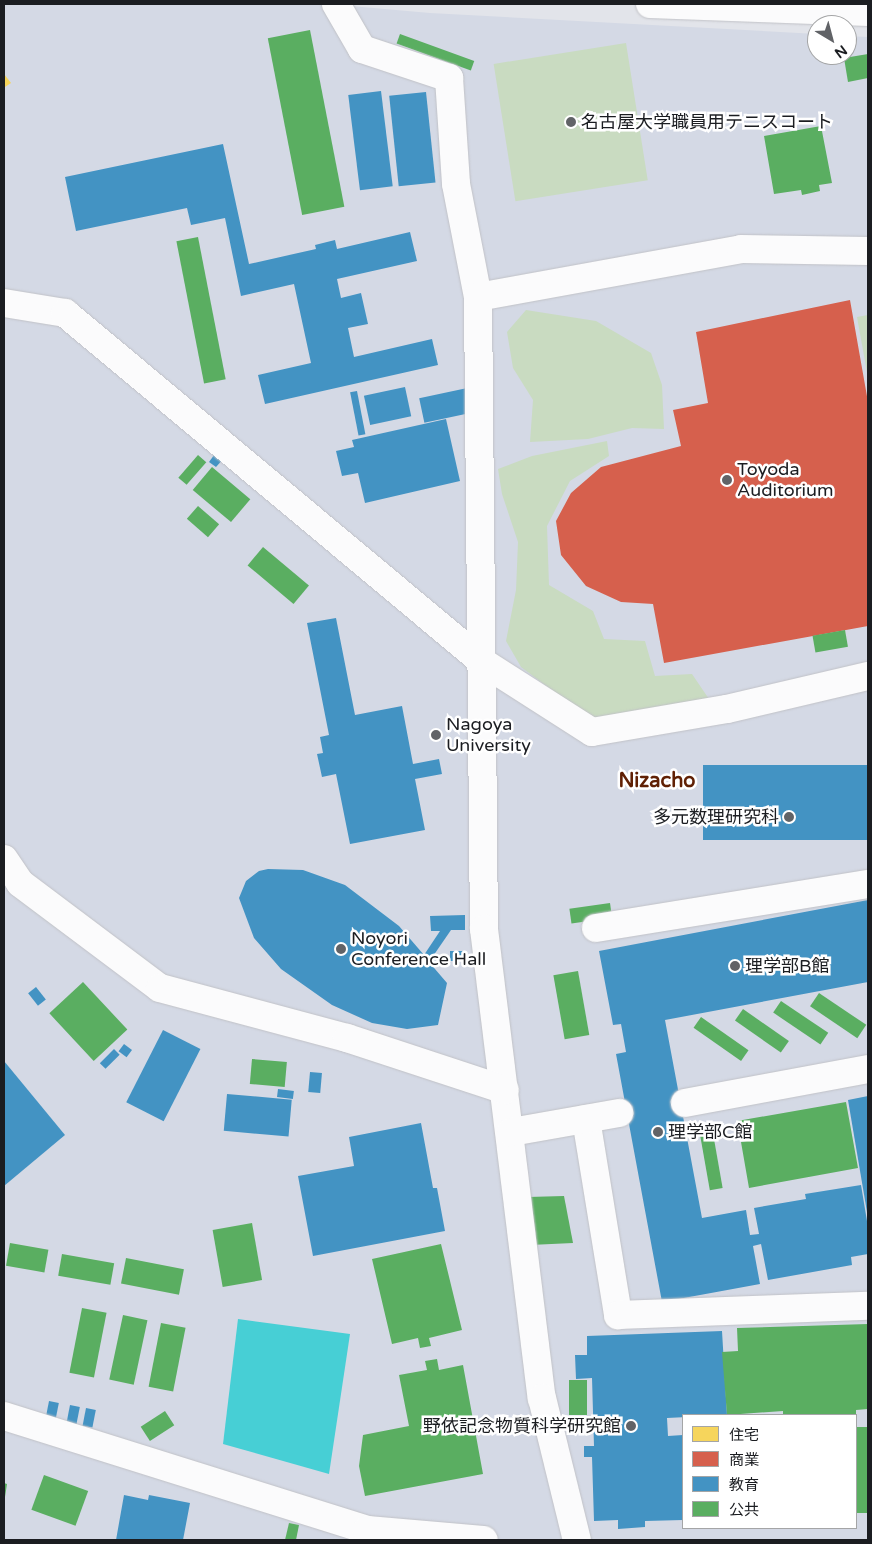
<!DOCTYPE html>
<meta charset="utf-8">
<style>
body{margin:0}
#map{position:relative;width:872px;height:1544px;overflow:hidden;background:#e2e4ea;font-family:"Varela Round","Noto Sans JP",sans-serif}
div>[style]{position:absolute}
.built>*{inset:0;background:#d4d9e5}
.green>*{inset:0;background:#c9dbc1;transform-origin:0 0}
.water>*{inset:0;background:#47cfd5}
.homes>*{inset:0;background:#f6d55c}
.shops>*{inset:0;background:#d6604d}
.schools>*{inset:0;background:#4393c3;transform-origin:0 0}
.public>*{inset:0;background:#5aae61;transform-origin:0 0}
.roads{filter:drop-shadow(0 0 1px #c1c2c7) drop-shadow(0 0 1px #c1c2c7)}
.minor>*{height:28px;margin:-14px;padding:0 14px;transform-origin:14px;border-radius:14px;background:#fbfbfc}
.dots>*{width:14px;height:14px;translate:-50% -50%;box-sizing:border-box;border:2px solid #fff;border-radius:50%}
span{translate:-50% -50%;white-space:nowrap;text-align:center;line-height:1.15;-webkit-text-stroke:5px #fff;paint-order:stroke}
.poi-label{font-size:18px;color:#1b1d21}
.left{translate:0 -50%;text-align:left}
.right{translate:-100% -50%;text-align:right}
.quarter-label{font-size:20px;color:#602004;font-weight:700}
.frame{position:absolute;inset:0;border:5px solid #1b1d21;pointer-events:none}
.legend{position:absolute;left:682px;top:1414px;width:175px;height:115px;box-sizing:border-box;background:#fff;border:1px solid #a4a5a6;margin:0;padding:6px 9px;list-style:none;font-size:15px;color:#1b1d21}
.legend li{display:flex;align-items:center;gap:10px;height:25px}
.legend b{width:25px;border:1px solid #a4a5a6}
.north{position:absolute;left:807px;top:15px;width:50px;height:50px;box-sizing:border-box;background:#fff;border:1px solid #a4a5a6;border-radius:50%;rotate:143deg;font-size:14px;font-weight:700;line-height:20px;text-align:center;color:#1b1d21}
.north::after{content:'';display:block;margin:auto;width:18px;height:22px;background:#616367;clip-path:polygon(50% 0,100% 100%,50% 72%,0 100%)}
</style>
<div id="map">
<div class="built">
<div style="clip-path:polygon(evenodd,4px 4px,328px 4px,430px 13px,817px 34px,817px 55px,847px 55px,847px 36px,868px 37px,868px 1540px,4px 1540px,4px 4px,683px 1415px,856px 1415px,856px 1528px,683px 1528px,683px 1415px)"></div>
</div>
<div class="green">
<div style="left:626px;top:43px;width:139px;height:134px;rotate:81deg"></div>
<div style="clip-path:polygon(526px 310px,596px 321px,651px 353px,662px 385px,664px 429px,632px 428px,588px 439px,530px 442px,533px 400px,513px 368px,507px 332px)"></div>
<div style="clip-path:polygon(868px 315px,868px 378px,857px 317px)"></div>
<div style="clip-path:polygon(607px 441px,609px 456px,570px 481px,547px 526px,549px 585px,593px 611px,604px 639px,645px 641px,655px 676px,692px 674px,709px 699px,597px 724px,521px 667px,506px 641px,516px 590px,518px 542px,502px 494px,498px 469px,532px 456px)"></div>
</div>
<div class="water">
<div style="clip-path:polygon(238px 1319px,350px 1334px,329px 1474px,223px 1444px)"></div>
</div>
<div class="homes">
<div style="clip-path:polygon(4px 74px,11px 83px,5px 87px,4px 85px)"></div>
</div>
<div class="shops">
<div style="clip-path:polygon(850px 300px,868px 402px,868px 626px,664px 663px,653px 604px,621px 602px,586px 586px,561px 555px,556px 521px,571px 493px,601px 467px,681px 446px,673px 410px,708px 403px,696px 332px)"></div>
</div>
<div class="schools">
<div style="left:381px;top:91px;width:96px;height:33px;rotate:83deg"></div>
<div style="left:426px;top:92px;width:91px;height:37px;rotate:84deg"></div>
<div style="clip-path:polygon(223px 144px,249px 264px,316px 249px,315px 245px,335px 240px,337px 249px,410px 232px,417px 261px,337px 279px,341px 298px,361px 293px,368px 324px,348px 328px,354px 357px,432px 339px,438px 365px,265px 404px,258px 375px,311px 363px,294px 284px,241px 296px,225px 218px,191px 225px,187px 208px,76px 231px,65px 177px)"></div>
<div style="left:405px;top:387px;width:30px;height:42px;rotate:78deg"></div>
<div style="left:472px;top:387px;width:25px;height:54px;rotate:78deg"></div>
<div style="left:357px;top:391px;width:44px;height:7px;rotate:79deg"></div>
<div style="clip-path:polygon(446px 419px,460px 481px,365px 503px,358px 473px,342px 476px,336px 451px,354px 447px,352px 440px)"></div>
<div style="clip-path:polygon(217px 451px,225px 457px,216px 467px,209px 462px)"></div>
<div style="clip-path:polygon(336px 618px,355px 715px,402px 706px,413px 764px,439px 759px,442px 774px,415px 779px,425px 830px,350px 844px,336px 774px,322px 777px,317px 754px,323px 753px,320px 737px,329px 735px,307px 623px)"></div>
<div style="left:868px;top:765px;width:75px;height:165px;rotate:90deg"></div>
<div style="clip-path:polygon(268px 869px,303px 870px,345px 885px,399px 926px,424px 955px,440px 931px,431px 931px,430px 916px,465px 915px,465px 930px,451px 930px,429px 962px,447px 983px,438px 1025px,407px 1029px,372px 1023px,332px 1005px,281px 969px,254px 938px,239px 898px,246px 881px,259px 871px)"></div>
<div style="clip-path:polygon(868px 900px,868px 982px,665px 1020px,702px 1218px,746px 1210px,750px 1235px,759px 1234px,754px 1208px,806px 1199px,805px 1194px,861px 1185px,868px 1227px,868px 1254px,851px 1257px,852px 1265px,768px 1280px,761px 1244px,753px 1246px,760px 1284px,662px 1302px,616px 1054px,626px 1052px,621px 1024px,613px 1025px,599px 951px)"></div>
<div style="left:450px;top:951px;width:15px;height:10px"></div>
<div style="left:36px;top:987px;width:16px;height:10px;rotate:52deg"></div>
<div style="left:163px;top:1030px;width:42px;height:81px;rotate:27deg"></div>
<div style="left:124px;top:1044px;width:10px;height:9px;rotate:37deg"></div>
<div style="left:114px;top:1049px;width:8px;height:20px;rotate:45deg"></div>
<div style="clip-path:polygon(4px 1061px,65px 1135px,4px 1186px)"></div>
<div style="left:310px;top:1072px;width:12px;height:20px;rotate:5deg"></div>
<div style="left:278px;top:1089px;width:16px;height:8px;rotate:7deg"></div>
<div style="left:227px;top:1094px;width:65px;height:37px;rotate:5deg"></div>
<div style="clip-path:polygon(868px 1096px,868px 1212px,867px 1212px,848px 1100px)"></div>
<div style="clip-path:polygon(421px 1123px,433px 1188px,437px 1188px,445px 1231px,313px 1256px,298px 1176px,354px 1166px,349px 1137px)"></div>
<div style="clip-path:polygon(722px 1331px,727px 1415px,667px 1418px,668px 1436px,683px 1435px,683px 1520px,645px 1521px,645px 1527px,618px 1529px,618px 1520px,594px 1521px,592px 1457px,584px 1457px,584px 1446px,594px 1446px,592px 1378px,576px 1379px,575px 1355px,587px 1355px,587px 1336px)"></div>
<div style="left:49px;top:1401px;width:10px;height:17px;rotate:11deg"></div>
<div style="left:70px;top:1405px;width:10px;height:18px;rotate:11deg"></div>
<div style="left:86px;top:1408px;width:10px;height:18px;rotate:11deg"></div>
<div style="clip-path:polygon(124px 1495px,148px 1500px,149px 1495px,190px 1503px,183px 1540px,116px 1540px)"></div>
</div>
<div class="public">
<div style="left:310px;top:30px;width:180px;height:43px;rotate:79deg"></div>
<div style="left:400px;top:34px;width:79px;height:10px;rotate:20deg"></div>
<div style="clip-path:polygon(868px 54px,868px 78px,848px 82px,844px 58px)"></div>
<div style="clip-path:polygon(821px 126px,832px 183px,819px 185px,820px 191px,802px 195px,801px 190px,774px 194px,764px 136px)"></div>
<div style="left:198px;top:237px;width:145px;height:22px;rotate:79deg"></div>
<div style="left:198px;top:455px;width:11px;height:30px;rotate:41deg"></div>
<div style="left:212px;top:467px;width:50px;height:30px;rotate:40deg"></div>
<div style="left:198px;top:506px;width:28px;height:17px;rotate:41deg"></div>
<div style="left:263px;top:547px;width:60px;height:24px;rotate:40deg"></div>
<div style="left:845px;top:630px;width:17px;height:33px;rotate:80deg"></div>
<div style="left:610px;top:903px;width:15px;height:41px;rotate:82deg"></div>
<div style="left:578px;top:971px;width:65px;height:25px;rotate:80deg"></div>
<div style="left:83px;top:982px;width:65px;height:46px;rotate:47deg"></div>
<div style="left:819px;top:993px;width:57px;height:16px;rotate:34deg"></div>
<div style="left:781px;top:1001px;width:57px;height:14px;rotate:34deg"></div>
<div style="left:743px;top:1009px;width:56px;height:14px;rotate:35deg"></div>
<div style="left:701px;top:1017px;width:58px;height:13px;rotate:35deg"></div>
<div style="left:252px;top:1059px;width:35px;height:25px;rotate:5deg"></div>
<div style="clip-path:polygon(846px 1102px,858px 1168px,749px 1188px,741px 1142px,753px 1140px,751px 1126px,738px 1128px,737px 1121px)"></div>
<div style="left:711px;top:1122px;width:67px;height:13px;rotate:80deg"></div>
<div style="clip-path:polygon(564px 1196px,573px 1243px,530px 1245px,528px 1197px)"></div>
<div style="left:252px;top:1223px;width:58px;height:40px;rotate:80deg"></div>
<div style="left:10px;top:1243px;width:39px;height:23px;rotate:10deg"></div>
<div style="clip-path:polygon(441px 1244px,462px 1330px,429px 1338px,431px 1346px,420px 1348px,418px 1338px,392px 1344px,372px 1259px)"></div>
<div style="left:62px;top:1254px;width:53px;height:22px;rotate:10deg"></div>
<div style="left:126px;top:1258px;width:59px;height:26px;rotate:11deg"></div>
<div style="left:82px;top:1308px;width:25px;height:66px;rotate:11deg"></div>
<div style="left:123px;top:1315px;width:25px;height:66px;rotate:12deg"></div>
<div style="left:161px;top:1323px;width:25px;height:65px;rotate:11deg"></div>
<div style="clip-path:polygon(868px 1324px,868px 1409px,856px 1410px,856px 1415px,783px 1415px,783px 1411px,727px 1415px,722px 1352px,738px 1351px,737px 1328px)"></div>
<div style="clip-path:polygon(437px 1359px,439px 1370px,463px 1365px,483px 1474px,365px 1496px,359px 1466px,363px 1435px,409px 1426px,399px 1375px,427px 1370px,425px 1361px)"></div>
<div style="left:569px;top:1380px;width:18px;height:35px"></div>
<div style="left:165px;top:1411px;width:17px;height:29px;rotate:57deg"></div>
<div style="left:856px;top:1427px;width:12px;height:86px"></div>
<div style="left:44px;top:1475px;width:47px;height:37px;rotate:20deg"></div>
<div style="clip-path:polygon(4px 1483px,7px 1484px,5px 1497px,4px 1497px)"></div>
<div style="clip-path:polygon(289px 1523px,299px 1525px,296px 1540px,285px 1540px)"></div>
</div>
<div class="roads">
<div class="minor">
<div style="left:336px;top:4px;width:52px;rotate:60deg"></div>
<div style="left:362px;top:49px;width:92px;rotate:18.4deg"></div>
<div style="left:449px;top:78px;width:106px;rotate:86.2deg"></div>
<div style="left:456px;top:184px;width:115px;rotate:79deg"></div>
<div style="left:478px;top:297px;width:632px;rotate:89.46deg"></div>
<div style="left:484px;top:929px;width:473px;rotate:83deg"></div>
<div style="left:542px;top:1398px;width:146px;rotate:76.2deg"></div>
<div style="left:650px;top:4px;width:218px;rotate:2.1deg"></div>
<div style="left:478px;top:297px;width:267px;rotate:-10.3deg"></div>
<div style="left:741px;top:249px;width:127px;rotate:0.9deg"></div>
<div style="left:4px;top:303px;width:62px;rotate:9.3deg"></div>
<div style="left:65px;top:313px;width:546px;rotate:39.87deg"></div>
<div style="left:484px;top:663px;width:128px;rotate:32.6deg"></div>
<div style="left:592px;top:732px;width:137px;rotate:-9.7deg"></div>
<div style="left:727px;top:709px;width:145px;rotate:-13.2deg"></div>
<div style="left:4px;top:859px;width:29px;rotate:56deg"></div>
<div style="left:20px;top:883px;width:175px;rotate:36.9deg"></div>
<div style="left:160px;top:988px;width:194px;rotate:15deg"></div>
<div style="left:347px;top:1038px;width:166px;rotate:18.2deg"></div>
<div style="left:596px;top:928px;width:276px;rotate:-9.2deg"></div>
<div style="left:685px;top:1103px;width:186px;rotate:-10.5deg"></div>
<div style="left:586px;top:1119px;width:199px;rotate:80.7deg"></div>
<div style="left:618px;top:1315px;width:250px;rotate:-2.1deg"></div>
<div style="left:511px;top:1132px;width:110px;rotate:-10deg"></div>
<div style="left:4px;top:1416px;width:380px;rotate:17.4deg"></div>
<div style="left:367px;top:1530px;width:117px;rotate:4.9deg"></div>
</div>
</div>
<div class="dots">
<div style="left:571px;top:122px;background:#616367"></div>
<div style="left:727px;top:480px;background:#616367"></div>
<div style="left:436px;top:735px;background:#616367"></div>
<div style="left:789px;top:817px;background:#616367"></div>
<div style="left:341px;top:949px;background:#616367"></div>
<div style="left:735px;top:966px;background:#616367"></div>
<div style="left:658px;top:1132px;background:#616367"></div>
<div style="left:631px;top:1426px;background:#616367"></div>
</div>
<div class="poi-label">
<span class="left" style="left:581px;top:122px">名古屋大学職員用テニスコート</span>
<span class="left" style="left:737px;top:480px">Toyoda<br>Auditorium</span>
<span class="left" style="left:446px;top:735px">Nagoya<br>University</span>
<span class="right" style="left:779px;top:817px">多元数理研究科</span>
<span class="left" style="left:351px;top:949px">Noyori<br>Conference Hall</span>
<span class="left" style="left:745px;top:966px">理学部B館</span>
<span class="left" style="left:668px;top:1132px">理学部C館</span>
<span class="right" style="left:621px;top:1426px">野依記念物質科学研究館</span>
</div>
<div class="quarter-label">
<span style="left:657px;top:781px">Nizacho</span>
</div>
<div class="frame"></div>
<ul class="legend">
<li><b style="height:14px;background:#f6d55c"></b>住宅</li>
<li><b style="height:14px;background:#d6604d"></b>商業</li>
<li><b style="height:14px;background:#4393c3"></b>教育</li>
<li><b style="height:14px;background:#5aae61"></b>公共</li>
</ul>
<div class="north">N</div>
</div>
